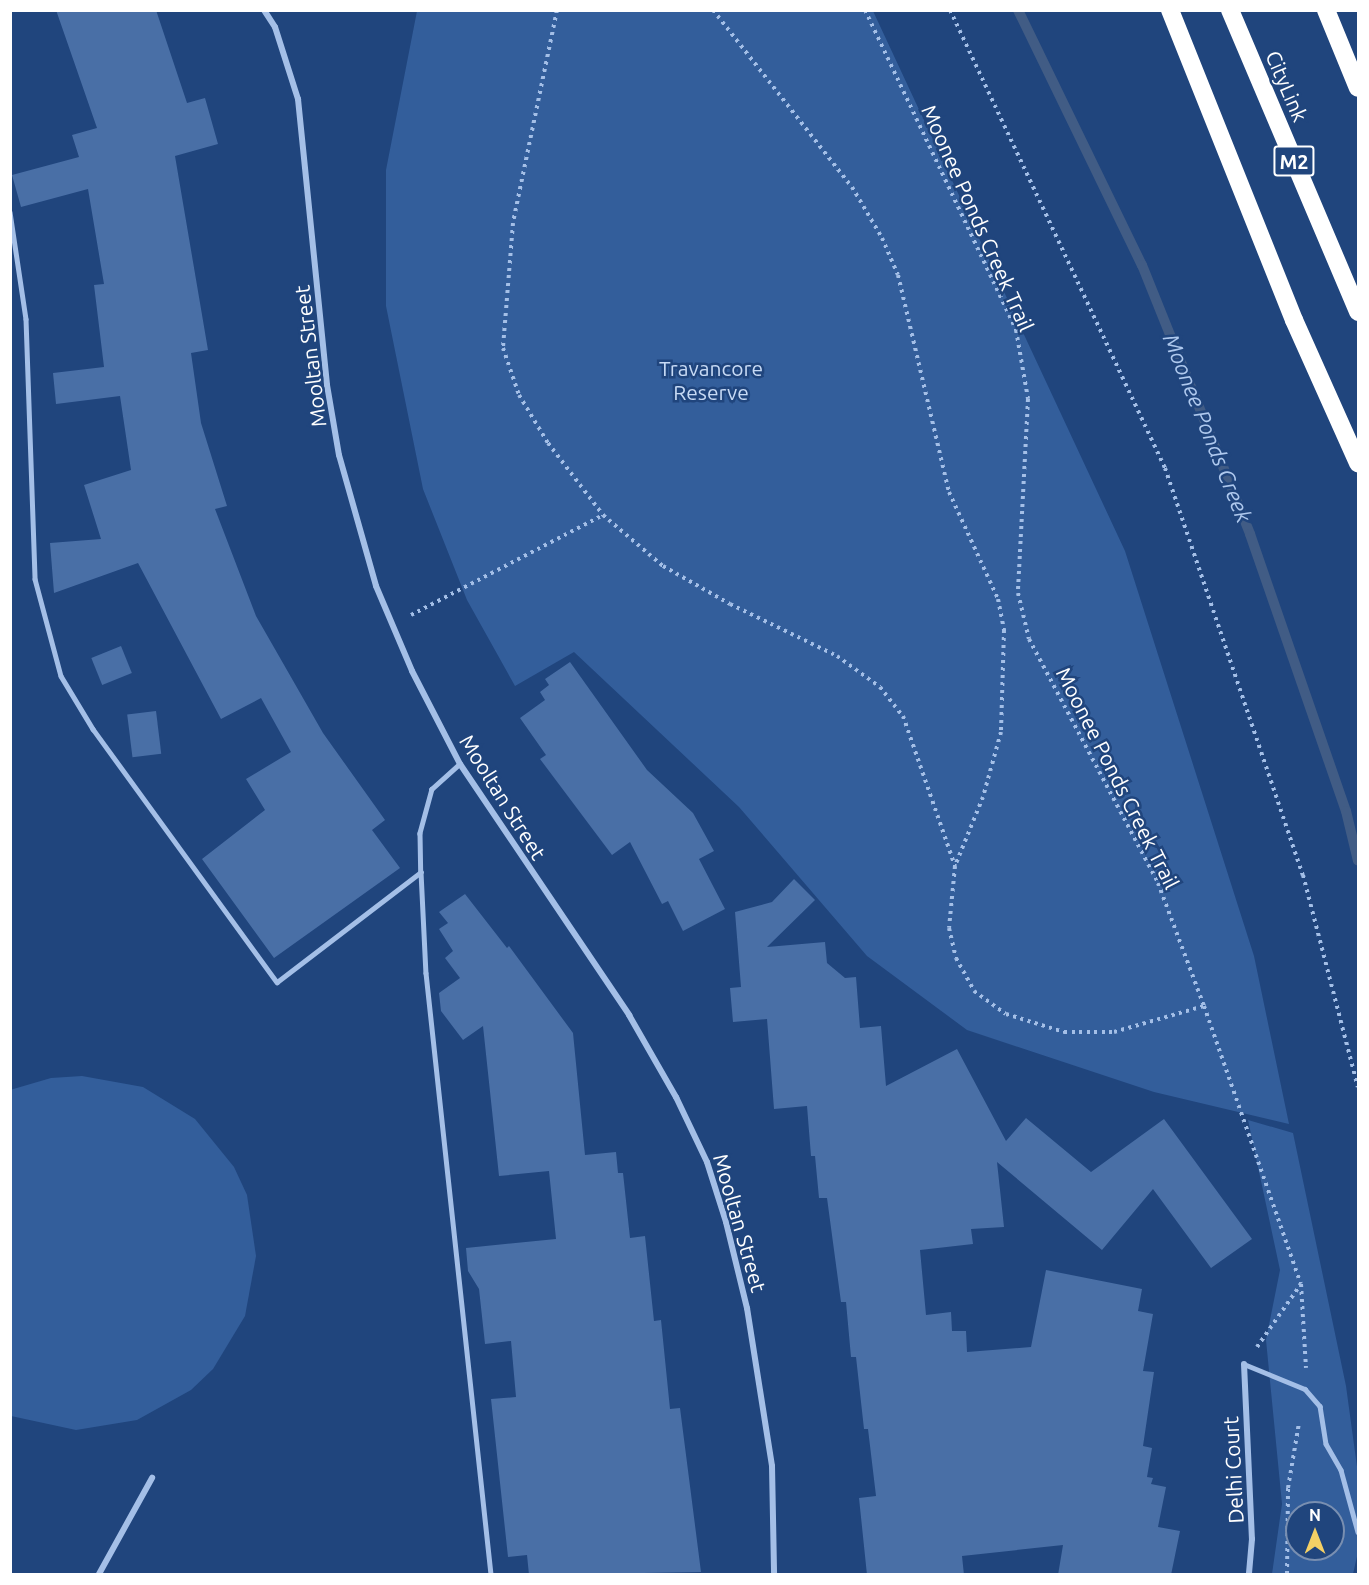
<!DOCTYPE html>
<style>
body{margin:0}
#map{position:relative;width:1369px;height:1585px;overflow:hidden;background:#20457d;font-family:Ubuntu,sans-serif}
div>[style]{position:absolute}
.green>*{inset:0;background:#335e9b}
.stream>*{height:10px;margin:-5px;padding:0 5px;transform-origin:5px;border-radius:5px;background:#415c85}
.building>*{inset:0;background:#496fa6;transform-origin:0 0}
.path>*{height:4px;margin-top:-2px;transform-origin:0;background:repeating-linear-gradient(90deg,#a4bfe7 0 3px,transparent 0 7.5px)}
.service>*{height:4.5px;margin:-2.25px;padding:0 2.25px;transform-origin:2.25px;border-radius:2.25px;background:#a4bfe7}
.minor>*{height:6px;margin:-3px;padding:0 3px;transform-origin:3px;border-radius:3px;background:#a4bfe7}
.motorway>*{height:18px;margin:-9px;padding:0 9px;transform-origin:9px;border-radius:9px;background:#fff}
span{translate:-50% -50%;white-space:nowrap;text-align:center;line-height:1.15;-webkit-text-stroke:5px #20457d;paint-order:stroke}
.shield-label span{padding:2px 4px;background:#20457d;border:2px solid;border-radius:4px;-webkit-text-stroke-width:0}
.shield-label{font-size:20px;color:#fff;font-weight:700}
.street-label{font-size:21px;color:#fff}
.park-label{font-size:21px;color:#c7daf5}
.water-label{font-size:22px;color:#afc9ee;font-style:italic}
.frame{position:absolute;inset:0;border:12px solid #fff;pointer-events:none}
.north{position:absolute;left:1285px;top:1501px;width:60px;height:60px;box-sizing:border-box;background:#20457d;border:2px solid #798fb1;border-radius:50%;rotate:0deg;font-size:16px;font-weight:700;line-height:24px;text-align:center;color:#fff}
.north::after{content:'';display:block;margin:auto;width:21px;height:27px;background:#f4d065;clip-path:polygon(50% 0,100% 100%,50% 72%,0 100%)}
</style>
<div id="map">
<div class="green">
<div style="clip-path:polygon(417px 11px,873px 11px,1125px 551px,1254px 956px,1289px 1124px,1154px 1092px,967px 1030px,867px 956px,739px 807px,574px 652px,515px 686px,467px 600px,423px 489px,386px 306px,386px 170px)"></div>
<div style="clip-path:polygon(82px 1076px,143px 1087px,195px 1119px,234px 1167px,247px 1195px,256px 1256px,245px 1316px,213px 1369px,191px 1390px,137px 1420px,76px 1430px,11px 1416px,10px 1090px,51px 1078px)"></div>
<div style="clip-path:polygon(evenodd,1248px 1120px,1293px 1133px,1346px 1386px,1358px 1474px,1358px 1552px,1353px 1574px,1272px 1574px,1282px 1504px,1266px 1340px,1280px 1270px,1248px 1120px,1297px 1513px,1333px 1513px,1333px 1549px,1297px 1549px,1297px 1513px)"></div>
</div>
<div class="stream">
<div style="left:1018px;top:10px;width:284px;rotate:64.1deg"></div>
<div style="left:1142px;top:265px;width:290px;rotate:68.1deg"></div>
<div style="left:1250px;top:534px;width:293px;rotate:70.9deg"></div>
<div style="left:1346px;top:811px;width:51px;rotate:76.5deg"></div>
</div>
<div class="building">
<div style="clip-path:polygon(56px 10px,156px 10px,187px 103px,205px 98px,218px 144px,175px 156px,208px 350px,191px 353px,201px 423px,227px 506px,215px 509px,256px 616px,323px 733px,385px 820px,372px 830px,400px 868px,274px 958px,202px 859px,265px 810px,246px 779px,291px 752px,261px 698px,221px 719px,138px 563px,54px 593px,50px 543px,101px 539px,84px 485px,131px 470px,120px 396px,56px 404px,53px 373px,104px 367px,94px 285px,104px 284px,88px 189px,21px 207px,12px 175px,79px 157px,72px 135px,97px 128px)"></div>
<div style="left:121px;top:646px;width:29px;height:32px;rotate:68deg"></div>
<div style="clip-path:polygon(570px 662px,647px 770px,693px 813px,714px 851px,699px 859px,725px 909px,683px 931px,668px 901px,662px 904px,630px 842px,612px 855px,540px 759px,546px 755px,520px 718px,545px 700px,540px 692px,549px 685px,545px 679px)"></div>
<div style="left:156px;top:711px;width:43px;height:29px;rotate:83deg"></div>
<div style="clip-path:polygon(794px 879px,815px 900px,767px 947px,825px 942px,827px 963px,845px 978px,856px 977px,860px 1028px,881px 1026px,886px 1086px,957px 1049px,1006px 1141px,1026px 1118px,1091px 1172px,1164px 1119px,1252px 1239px,1211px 1268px,1153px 1189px,1102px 1250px,997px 1162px,1004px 1227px,971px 1229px,973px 1244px,920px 1250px,926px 1315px,951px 1312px,952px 1331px,966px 1331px,967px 1352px,1031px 1347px,1046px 1270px,1142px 1289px,1138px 1311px,1153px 1314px,1143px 1371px,1154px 1372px,1143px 1446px,1152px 1448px,1147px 1477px,1153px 1478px,1151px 1484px,1166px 1487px,1158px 1527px,1180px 1531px,1171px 1575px,1058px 1575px,1063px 1545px,962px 1556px,964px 1575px,867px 1575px,859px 1498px,876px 1496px,868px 1429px,864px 1429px,856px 1357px,851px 1357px,846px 1302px,841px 1302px,827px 1198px,819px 1198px,815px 1156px,811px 1156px,807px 1106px,774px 1109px,767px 1019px,733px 1022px,730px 988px,741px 987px,735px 912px,772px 902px)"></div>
<div style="clip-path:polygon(465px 894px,507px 948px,509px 946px,573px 1033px,585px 1155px,616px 1152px,618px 1173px,623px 1173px,630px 1238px,645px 1236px,654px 1321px,661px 1320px,670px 1409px,680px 1408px,701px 1572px,529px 1575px,527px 1555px,508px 1557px,491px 1399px,516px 1397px,511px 1341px,485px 1344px,479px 1289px,468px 1271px,466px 1248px,556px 1239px,549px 1171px,499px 1176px,483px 1026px,463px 1040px,441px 1011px,439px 993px,460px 978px,445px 958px,453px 951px,439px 929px,448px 923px,439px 912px)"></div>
</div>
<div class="path">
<div style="left:557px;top:10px;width:217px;rotate:101.7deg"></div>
<div style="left:513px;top:223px;width:125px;rotate:94.6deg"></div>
<div style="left:503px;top:348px;width:50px;rotate:71.2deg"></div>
<div style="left:519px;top:395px;width:56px;rotate:58.9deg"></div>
<div style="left:548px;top:443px;width:91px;rotate:52.6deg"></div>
<div style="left:603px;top:515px;width:79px;rotate:40.4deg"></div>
<div style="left:663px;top:566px;width:77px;rotate:29.6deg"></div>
<div style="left:730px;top:604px;width:119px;rotate:25.9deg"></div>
<div style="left:837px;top:656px;width:53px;rotate:35.8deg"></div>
<div style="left:880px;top:687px;width:37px;rotate:52deg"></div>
<div style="left:903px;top:716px;width:159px;rotate:70.9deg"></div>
<div style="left:955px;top:866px;width:62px;rotate:95.5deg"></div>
<div style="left:949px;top:928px;width:31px;rotate:77deg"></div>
<div style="left:956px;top:958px;width:38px;rotate:61deg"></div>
<div style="left:974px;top:991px;width:39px;rotate:36deg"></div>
<div style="left:1006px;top:1014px;width:61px;rotate:17.2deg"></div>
<div style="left:1064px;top:1032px;width:50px"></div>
<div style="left:1114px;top:1032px;width:94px;rotate:-16.1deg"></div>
<div style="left:713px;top:10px;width:225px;rotate:51.9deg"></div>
<div style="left:852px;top:187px;width:59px;rotate:59.5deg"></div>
<div style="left:882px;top:238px;width:40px;rotate:66.6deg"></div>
<div style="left:898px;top:275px;width:223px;rotate:76.8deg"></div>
<div style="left:949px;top:492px;width:118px;rotate:65.4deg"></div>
<div style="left:998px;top:599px;width:32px;rotate:79deg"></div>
<div style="left:1004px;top:630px;width:102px;rotate:91.7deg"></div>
<div style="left:1001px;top:732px;width:67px;rotate:105.5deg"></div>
<div style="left:983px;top:797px;width:74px;rotate:112.1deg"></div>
<div style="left:865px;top:10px;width:354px;rotate:64.7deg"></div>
<div style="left:1016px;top:330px;width:70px;rotate:80.1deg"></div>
<div style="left:1028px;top:399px;width:194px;rotate:93deg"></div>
<div style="left:1018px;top:593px;width:47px;rotate:76.6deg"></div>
<div style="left:1029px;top:639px;width:276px;rotate:62.1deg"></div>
<div style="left:1158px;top:883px;width:131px;rotate:69.5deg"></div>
<div style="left:1204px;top:1006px;width:294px;rotate:70.8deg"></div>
<div style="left:1301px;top:1284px;width:84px;rotate:86.6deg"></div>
<div style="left:950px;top:10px;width:506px;rotate:64.85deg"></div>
<div style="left:1165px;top:468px;width:430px;rotate:71.3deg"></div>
<div style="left:1303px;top:875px;width:219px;rotate:75.5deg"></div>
<div style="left:411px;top:615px;width:216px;rotate:-27.5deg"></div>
<div style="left:1257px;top:1347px;width:77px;rotate:-55.1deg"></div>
<div style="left:1287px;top:1574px;width:86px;rotate:-89.3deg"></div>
<div style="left:1288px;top:1488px;width:66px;rotate:-80.4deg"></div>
</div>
<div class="service">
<div style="left:10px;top:212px;width:108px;rotate:81.5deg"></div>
<div style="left:26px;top:319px;width:260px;rotate:88deg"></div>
<div style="left:35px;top:579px;width:100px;rotate:75deg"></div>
<div style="left:61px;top:676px;width:62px;rotate:58.9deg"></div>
<div style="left:93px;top:729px;width:313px;rotate:54deg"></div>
<div style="left:277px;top:982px;width:181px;rotate:-37.4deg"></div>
<div style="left:460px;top:764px;width:38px;rotate:138deg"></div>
<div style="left:432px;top:789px;width:46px;rotate:105.3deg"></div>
<div style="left:420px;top:833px;width:39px;rotate:89deg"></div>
<div style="left:421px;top:872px;width:101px;rotate:87.2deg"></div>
<div style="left:426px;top:973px;width:605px;rotate:83.83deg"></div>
<div style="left:1244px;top:1364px;width:66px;rotate:22.3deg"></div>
<div style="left:1305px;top:1389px;width:23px;rotate:49deg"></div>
<div style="left:1320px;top:1406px;width:38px;rotate:81deg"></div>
<div style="left:1326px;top:1444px;width:30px;rotate:60deg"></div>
<div style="left:1341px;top:1470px;width:64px;rotate:74.7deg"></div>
</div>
<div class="minor">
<div style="left:264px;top:10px;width:20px;rotate:57deg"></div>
<div style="left:275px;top:27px;width:76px;rotate:72.3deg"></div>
<div style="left:298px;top:99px;width:287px;rotate:84.2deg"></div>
<div style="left:327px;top:385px;width:71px;rotate:80.3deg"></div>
<div style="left:339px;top:455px;width:136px;rotate:74.2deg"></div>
<div style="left:376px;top:586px;width:92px;rotate:67deg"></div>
<div style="left:412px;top:671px;width:105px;rotate:62.7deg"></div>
<div style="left:460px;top:764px;width:303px;rotate:56deg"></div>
<div style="left:629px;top:1015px;width:95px;rotate:60.2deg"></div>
<div style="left:676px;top:1097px;width:72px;rotate:64.5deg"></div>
<div style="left:707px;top:1162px;width:63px;rotate:72.4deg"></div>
<div style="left:726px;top:1222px;width:89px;rotate:76.3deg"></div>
<div style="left:747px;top:1308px;width:160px;rotate:81deg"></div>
<div style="left:772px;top:1466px;width:108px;rotate:88.9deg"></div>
<div style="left:1244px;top:1364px;width:175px;rotate:87.4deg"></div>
<div style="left:1252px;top:1539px;width:35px;rotate:95deg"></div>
<div style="left:99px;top:1574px;width:110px;rotate:-61.1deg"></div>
</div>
<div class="motorway">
<div style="left:1170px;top:10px;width:334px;rotate:68.2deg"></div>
<div style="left:1294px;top:320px;width:157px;rotate:65.9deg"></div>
<div style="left:1230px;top:10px;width:328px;rotate:67deg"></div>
<div style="left:1326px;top:10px;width:84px;rotate:67.7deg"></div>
</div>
<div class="shield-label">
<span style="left:1294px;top:161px">M2</span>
</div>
<div class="street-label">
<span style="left:1287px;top:86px;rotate:67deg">CityLink</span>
<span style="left:978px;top:218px;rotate:66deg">Moonee Ponds Creek Trail</span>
<span style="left:310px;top:356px;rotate:-97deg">Mooltan Street</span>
<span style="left:1118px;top:778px;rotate:63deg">Moonee Ponds Creek Trail</span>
<span style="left:503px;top:797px;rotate:58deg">Mooltan Street</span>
<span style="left:740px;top:1223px;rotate:74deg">Mooltan Street</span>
<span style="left:1233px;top:1470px;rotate:-93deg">Delhi Court</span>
</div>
<div class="park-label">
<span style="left:711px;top:380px">Travancore<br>Reserve</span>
</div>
<div class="water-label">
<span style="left:1208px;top:428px;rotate:68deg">Moonee Ponds Creek</span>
</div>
<div class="frame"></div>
<div class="north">N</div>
</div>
